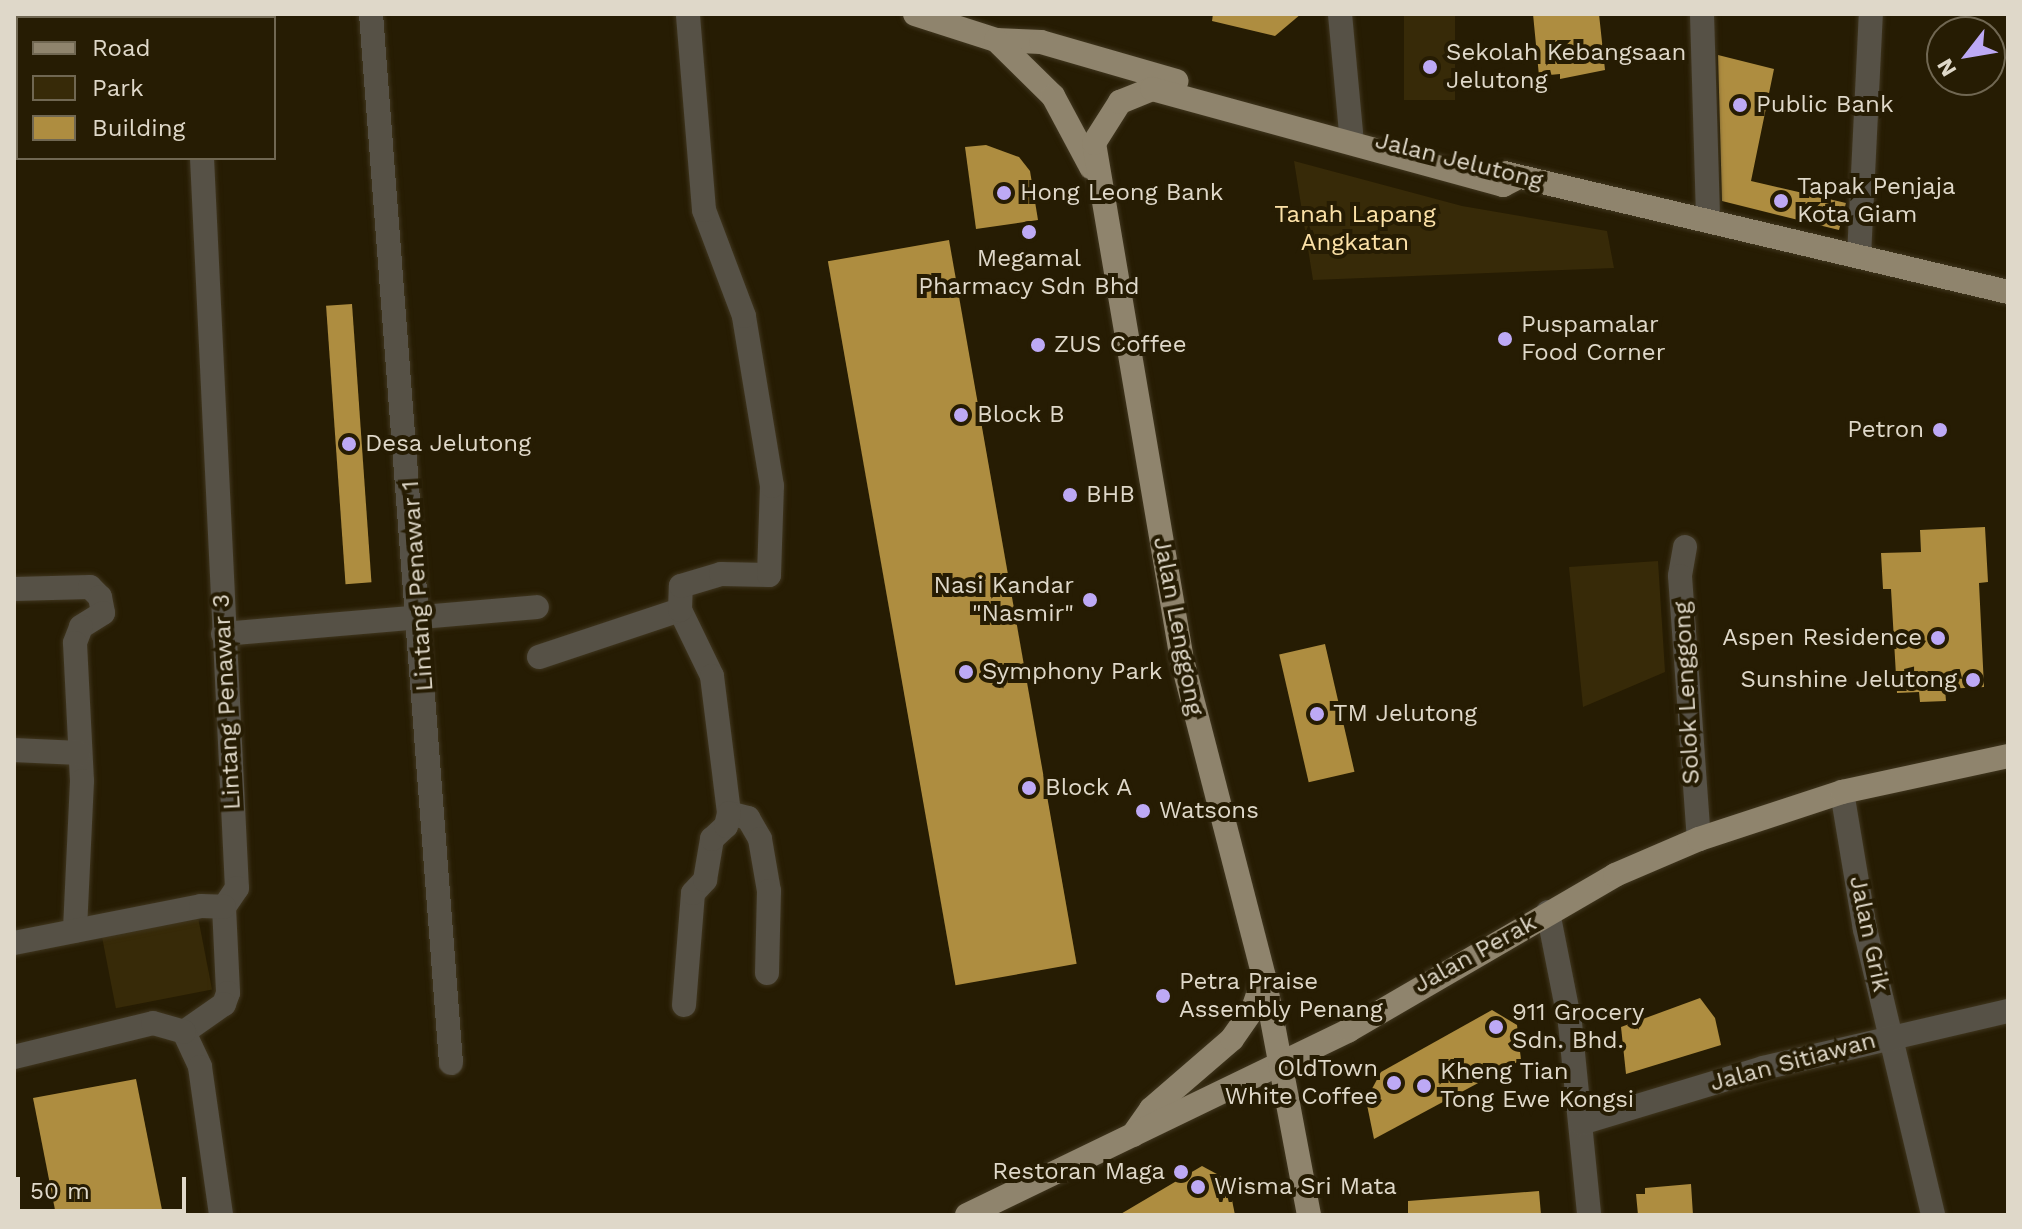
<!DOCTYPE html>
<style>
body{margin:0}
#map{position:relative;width:2022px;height:1229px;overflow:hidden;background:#261c03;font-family:"Work Sans",sans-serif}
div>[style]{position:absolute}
.green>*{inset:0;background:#372a08;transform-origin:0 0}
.building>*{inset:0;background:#ae8d40;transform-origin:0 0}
.roads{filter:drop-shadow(0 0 2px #40361f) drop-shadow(0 0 2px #40361f)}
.minor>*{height:24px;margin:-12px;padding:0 12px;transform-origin:12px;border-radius:12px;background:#565146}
.major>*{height:24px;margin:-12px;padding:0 12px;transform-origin:12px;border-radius:12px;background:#8f846d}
.dots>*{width:22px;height:22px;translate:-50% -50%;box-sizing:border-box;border:4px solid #261c03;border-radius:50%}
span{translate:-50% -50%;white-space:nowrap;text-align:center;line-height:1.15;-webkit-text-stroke:8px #261c03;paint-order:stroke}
.poi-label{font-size:24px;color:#dfd8c9}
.left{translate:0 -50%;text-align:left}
.right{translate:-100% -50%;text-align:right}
.street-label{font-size:24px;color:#dfd8c9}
.park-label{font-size:24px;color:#fce1a7}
.frame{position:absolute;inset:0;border:16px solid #dfd8c9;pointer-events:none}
.legend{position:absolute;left:16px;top:16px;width:260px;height:144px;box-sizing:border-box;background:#261c03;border:2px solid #706752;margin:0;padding:10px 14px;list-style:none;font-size:24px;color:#dfd8c9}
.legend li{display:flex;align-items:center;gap:16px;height:40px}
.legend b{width:40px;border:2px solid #706752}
.north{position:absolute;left:1926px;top:16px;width:80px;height:80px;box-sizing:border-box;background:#261c03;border:2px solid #706752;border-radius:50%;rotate:239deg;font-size:22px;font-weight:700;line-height:32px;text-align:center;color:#dfd8c9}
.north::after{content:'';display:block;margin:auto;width:28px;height:36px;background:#bda9f5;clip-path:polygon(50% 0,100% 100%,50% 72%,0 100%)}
.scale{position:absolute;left:16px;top:1177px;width:170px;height:36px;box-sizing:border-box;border:4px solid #dfd8c9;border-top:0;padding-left:10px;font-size:24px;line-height:28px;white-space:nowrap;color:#dfd8c9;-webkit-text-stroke:6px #261c03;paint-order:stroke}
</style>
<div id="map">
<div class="green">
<div style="left:1404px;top:14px;width:51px;height:86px"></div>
<div style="clip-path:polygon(1294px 161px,1462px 206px,1607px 231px,1614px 268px,1313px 280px)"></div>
<div style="clip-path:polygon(1658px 561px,1665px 672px,1583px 707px,1569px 567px)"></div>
<div style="left:197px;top:912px;width:79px;height:98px;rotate:79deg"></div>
</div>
<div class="building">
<div style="clip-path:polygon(1213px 14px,1301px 14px,1275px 36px,1212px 21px)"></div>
<div style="clip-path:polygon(1533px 14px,1599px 14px,1605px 70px,1560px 79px,1560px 74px,1539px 76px)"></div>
<div style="clip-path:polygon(1718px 55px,1774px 69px,1751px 181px,1846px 203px,1839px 230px,1722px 201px)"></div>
<div style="clip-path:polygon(986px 145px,1019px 157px,1030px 171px,1038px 220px,976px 229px,965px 147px)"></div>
<div style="left:949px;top:240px;width:735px;height:123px;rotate:80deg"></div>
<div style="left:352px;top:304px;width:279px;height:26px;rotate:86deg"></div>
<div style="clip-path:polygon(1985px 527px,1988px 582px,1979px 583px,1984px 687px,1945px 689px,1946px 701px,1920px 702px,1919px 692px,1897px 693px,1891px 589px,1883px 589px,1881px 553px,1921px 552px,1920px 530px)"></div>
<div style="left:1325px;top:644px;width:131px;height:47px;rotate:77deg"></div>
<div style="clip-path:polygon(1700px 998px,1715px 1018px,1721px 1045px,1626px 1074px,1621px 1027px)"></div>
<div style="clip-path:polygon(1492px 1010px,1517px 1025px,1521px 1060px,1374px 1139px,1366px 1100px,1381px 1072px)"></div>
<div style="clip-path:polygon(136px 1079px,163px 1215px,56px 1215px,33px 1098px)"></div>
<div style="clip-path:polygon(1202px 1166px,1228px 1180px,1235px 1215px,1119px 1215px)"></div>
<div style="clip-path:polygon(1691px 1184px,1693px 1215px,1638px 1215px,1636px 1194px,1645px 1194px,1645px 1188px)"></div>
<div style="clip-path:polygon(1539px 1191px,1541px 1215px,1408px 1215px,1408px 1201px)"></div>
</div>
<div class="roads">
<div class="minor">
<div style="left:195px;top:14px;width:4px;rotate:90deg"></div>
<div style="left:371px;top:14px;width:1052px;rotate:85.64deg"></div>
<div style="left:1340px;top:14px;width:120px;rotate:84.7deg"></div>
<div style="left:1702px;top:14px;width:207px;rotate:88.3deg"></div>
<div style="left:202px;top:158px;width:731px;rotate:87.26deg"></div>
<div style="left:237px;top:888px;width:23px;rotate:124deg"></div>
<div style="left:224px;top:907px;width:86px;rotate:87.3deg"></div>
<div style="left:228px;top:993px;width:12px;rotate:110deg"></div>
<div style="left:224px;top:1004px;width:49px;rotate:145deg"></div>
<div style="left:184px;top:1032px;width:38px;rotate:65deg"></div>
<div style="left:200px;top:1067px;width:149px;rotate:81.9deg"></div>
<div style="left:1859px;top:256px;width:242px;rotate:-87.2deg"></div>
<div style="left:1685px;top:547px;width:29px;rotate:100deg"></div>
<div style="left:1680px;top:576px;width:264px;rotate:85.9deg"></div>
<div style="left:14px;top:589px;width:76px;rotate:-1.5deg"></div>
<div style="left:90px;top:587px;width:14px;rotate:45deg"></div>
<div style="left:100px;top:597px;width:16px;rotate:79deg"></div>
<div style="left:103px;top:613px;width:26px;rotate:148deg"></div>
<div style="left:81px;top:627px;width:17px;rotate:111deg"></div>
<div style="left:75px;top:643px;width:138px;rotate:87.1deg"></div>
<div style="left:82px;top:781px;width:150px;rotate:92.7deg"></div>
<div style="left:680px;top:610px;width:73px;rotate:64.1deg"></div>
<div style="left:712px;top:676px;width:138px;rotate:82.9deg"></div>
<div style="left:729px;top:813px;width:20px;rotate:15deg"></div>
<div style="left:748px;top:818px;width:24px;rotate:60deg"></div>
<div style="left:760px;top:839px;width:53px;rotate:80.2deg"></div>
<div style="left:769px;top:891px;width:82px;rotate:91.4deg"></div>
<div style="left:223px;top:634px;width:315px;rotate:-4.9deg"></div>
<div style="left:539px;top:657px;width:149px;rotate:-18.4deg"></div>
<div style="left:680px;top:610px;width:24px;rotate:-88deg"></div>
<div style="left:681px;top:586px;width:42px;rotate:-16.7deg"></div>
<div style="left:721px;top:574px;width:48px;rotate:1.2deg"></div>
<div style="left:769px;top:575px;width:89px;rotate:-88.1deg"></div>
<div style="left:772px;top:486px;width:172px;rotate:-99.4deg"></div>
<div style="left:744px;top:316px;width:113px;rotate:-110.7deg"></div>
<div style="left:704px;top:210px;width:197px;rotate:-94.7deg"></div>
<div style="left:14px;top:750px;width:65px;rotate:2.6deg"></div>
<div style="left:1842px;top:792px;width:139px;rotate:80.5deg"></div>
<div style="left:1865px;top:929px;width:294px;rotate:76.6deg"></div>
<div style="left:1548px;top:912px;width:113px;rotate:78.8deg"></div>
<div style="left:1570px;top:1023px;width:193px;rotate:84.3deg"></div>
<div style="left:14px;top:943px;width:191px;rotate:-11.2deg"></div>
<div style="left:201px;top:906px;width:23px;rotate:2deg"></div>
<div style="left:684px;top:1005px;width:112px;rotate:-85.4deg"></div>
<div style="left:693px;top:893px;width:18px;rotate:-47deg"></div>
<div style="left:705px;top:880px;width:42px;rotate:-80.3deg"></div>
<div style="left:712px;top:839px;width:19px;rotate:-43deg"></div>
<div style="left:726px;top:826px;width:13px;rotate:-77deg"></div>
<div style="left:14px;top:1057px;width:143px;rotate:-13.7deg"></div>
<div style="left:153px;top:1023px;width:32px;rotate:16deg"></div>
<div style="left:1581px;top:1123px;width:190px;rotate:-16.8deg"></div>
<div style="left:1763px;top:1068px;width:252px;rotate:-13.1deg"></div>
</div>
<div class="major">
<div style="left:915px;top:14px;width:85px;rotate:17.8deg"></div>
<div style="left:996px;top:40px;width:45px;rotate:2.5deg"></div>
<div style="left:1041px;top:42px;width:141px;rotate:16.1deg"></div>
<div style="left:996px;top:40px;width:80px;rotate:44.5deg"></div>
<div style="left:1053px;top:96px;width:81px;rotate:61.8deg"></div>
<div style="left:1504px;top:173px;width:518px;rotate:13.28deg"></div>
<div style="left:1133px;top:1135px;width:32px;rotate:-55deg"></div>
<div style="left:1151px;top:1109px;width:107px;rotate:-40.8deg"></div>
<div style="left:1232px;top:1039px;width:37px;rotate:-55deg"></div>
<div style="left:1253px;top:1009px;width:31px;rotate:-71deg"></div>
<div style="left:967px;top:1215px;width:424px;rotate:-25.8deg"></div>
<div style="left:1349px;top:1030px;width:308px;rotate:-30.2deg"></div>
<div style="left:1615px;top:875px;width:91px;rotate:-23.2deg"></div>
<div style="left:1699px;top:839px;width:151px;rotate:-18.2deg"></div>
<div style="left:1842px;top:792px;width:170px;rotate:-12.2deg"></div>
<div style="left:1309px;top:1215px;width:242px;rotate:-100.7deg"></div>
<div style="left:1264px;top:977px;width:327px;rotate:-104.5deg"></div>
<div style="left:1182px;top:660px;width:524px;rotate:-99.66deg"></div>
<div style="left:1094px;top:143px;width:49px;rotate:-57.6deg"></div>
<div style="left:1120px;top:102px;width:35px;rotate:-22deg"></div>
<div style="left:1152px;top:89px;width:364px;rotate:15.3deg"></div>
<div style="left:1503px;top:185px;width:18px;rotate:-27deg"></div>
</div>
</div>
<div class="dots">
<div style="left:1430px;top:67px;background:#bda9f5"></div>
<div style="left:1740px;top:105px;background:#bda9f5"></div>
<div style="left:1004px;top:193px;background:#bda9f5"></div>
<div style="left:1781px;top:201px;background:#bda9f5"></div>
<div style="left:1029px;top:232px;background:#bda9f5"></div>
<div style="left:1505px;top:339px;background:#bda9f5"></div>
<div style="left:1038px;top:345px;background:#bda9f5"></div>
<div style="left:961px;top:415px;background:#bda9f5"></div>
<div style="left:1940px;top:430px;background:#bda9f5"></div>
<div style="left:349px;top:444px;background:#bda9f5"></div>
<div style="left:1070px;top:495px;background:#bda9f5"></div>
<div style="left:1090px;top:600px;background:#bda9f5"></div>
<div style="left:1938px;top:638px;background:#bda9f5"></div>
<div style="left:966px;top:672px;background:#bda9f5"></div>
<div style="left:1973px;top:680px;background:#bda9f5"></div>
<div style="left:1317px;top:714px;background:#bda9f5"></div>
<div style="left:1029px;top:788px;background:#bda9f5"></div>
<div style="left:1143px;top:811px;background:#bda9f5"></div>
<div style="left:1163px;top:996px;background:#bda9f5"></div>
<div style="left:1496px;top:1027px;background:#bda9f5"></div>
<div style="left:1394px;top:1083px;background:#bda9f5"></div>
<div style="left:1424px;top:1086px;background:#bda9f5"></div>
<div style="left:1181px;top:1172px;background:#bda9f5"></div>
<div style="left:1198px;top:1187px;background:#bda9f5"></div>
</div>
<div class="poi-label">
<span class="left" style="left:1446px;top:67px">Sekolah Kebangsaan<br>Jelutong</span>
<span class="left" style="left:1756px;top:105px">Public Bank</span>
<span class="left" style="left:1797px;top:201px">Tapak Penjaja<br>Kota Giam</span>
<span class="left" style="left:1020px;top:193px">Hong Leong Bank</span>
<span style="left:1029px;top:273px">Megamal<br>Pharmacy Sdn Bhd</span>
<span class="left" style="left:1521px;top:339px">Puspamalar<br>Food Corner</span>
<span class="left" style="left:1054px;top:345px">ZUS Coffee</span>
<span class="left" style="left:977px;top:415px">Block B</span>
<span class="right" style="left:1924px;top:430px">Petron</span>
<span class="left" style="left:365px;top:444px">Desa Jelutong</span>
<span class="left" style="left:1086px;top:495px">BHB</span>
<span class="right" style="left:1074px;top:600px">Nasi Kandar<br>"Nasmir"</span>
<span class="right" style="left:1922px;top:638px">Aspen Residence</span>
<span class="left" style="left:982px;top:672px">Symphony Park</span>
<span class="right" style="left:1957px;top:680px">Sunshine Jelutong</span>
<span class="left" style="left:1333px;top:714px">TM Jelutong</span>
<span class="left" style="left:1045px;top:788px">Block A</span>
<span class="left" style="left:1159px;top:811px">Watsons</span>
<span class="left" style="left:1179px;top:996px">Petra Praise<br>Assembly Penang</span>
<span class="left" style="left:1512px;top:1027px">911 Grocery<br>Sdn. Bhd.</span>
<span class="right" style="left:1378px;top:1083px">OldTown<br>White Coffee</span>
<span class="left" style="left:1440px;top:1086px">Kheng Tian<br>Tong Ewe Kongsi</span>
<span class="right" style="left:1165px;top:1172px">Restoran Maga</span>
<span class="left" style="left:1214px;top:1187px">Wisma Sri Mata</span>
</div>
<div class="street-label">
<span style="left:1459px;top:161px;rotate:14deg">Jalan Jelutong</span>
<span style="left:418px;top:586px;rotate:-94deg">Lintang Penawar 1</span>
<span style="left:1178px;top:626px;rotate:79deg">Jalan Lenggong</span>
<span style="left:1687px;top:693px;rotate:-93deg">Solok Lenggong</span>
<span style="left:227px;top:702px;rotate:-93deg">Lintang Penawar 3</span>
<span style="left:1869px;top:934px;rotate:78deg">Jalan Grik</span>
<span style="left:1475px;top:954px;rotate:-29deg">Jalan Perak</span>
<span style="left:1793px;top:1062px;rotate:-15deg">Jalan Sitiawan</span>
</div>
<div class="park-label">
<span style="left:1355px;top:229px">Tanah Lapang<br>Angkatan</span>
</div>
<div class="frame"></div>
<ul class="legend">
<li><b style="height:10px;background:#8f846d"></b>Road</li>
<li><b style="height:22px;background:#372a08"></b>Park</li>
<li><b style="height:22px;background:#ae8d40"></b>Building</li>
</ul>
<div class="north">N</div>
<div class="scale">50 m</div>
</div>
